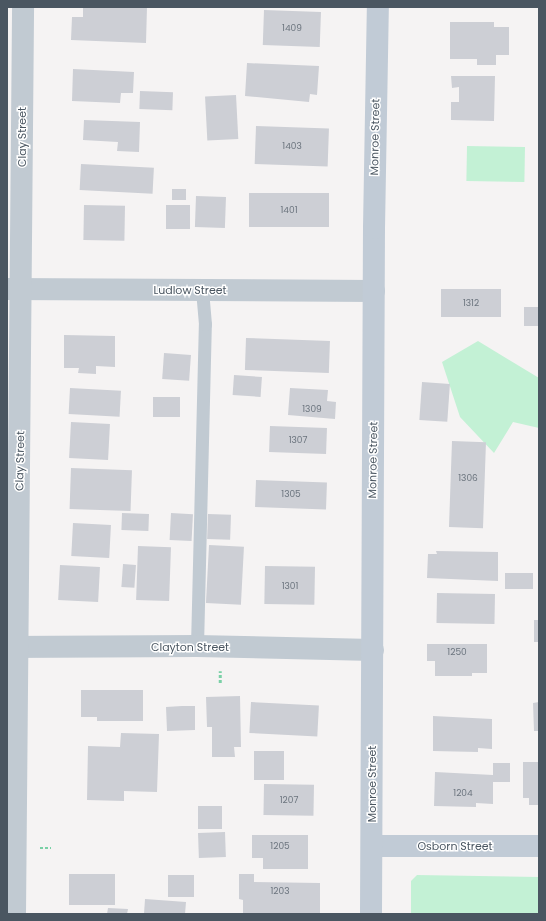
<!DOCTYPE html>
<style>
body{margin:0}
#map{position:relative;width:546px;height:921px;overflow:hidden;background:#f5f3f3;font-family:Poppins,sans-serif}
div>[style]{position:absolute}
.green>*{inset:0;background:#c3f1d5;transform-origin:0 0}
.building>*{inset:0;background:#cdcfd5;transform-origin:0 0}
.path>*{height:2.5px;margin-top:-1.25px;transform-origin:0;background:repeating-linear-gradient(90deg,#7ad0a6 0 3px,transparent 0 5px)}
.lane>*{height:13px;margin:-6.5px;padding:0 6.5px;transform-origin:6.5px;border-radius:6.5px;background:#c1cad2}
.street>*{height:22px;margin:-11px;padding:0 11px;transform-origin:11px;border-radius:11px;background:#c1cad2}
.secondary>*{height:22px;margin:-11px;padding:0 11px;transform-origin:11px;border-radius:11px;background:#c1cbd6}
span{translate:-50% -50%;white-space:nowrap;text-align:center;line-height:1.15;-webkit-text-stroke:3px #fff;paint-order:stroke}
.number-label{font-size:9px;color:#6b747e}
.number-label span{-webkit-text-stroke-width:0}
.street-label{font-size:11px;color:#4a5661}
.frame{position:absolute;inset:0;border:8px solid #4a5661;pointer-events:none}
</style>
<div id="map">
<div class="green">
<div style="left:467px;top:146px;width:58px;height:35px;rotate:1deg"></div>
<div style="clip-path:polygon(478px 341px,539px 378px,539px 428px,513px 422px,494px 453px,460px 417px,442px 362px)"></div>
<div style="clip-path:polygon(417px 875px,539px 877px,539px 914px,411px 914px,411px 881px)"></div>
</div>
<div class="building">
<div style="clip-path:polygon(83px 7px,147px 7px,146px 43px,71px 40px,72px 17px,83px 17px)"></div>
<div style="left:264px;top:10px;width:57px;height:35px;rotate:2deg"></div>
<div style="clip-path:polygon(450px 22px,494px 22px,494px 27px,509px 27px,509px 55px,496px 55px,496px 65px,477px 65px,477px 59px,450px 59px)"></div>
<div style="clip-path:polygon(247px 63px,319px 66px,317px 95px,310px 94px,309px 102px,245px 96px)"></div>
<div style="clip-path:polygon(73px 69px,134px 72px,133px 93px,121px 93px,120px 103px,72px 101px)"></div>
<div style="clip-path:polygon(451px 76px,495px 76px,494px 121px,451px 120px,451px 102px,459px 102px,459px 87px,452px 88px)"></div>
<div style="left:140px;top:91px;width:33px;height:18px;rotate:2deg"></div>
<div style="left:236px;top:95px;width:44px;height:31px;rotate:87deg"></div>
<div style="clip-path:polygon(84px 120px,140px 122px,139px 152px,117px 151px,118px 142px,83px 140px)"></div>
<div style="left:256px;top:126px;width:73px;height:38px;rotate:2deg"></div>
<div style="left:81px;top:164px;width:73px;height:26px;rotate:3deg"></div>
<div style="left:172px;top:189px;width:14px;height:11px"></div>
<div style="left:329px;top:193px;width:34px;height:80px;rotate:90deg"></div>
<div style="left:196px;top:196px;width:30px;height:31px;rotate:2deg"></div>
<div style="left:84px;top:205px;width:41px;height:35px;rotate:1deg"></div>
<div style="left:166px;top:205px;width:24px;height:24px"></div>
<div style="left:441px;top:289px;width:60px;height:28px"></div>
<div style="left:524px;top:307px;width:15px;height:19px"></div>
<div style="clip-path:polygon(64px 335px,115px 336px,115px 367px,96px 366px,96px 374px,78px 373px,79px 368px,64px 368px)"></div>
<div style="left:246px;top:338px;width:84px;height:32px;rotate:2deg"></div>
<div style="left:164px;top:353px;width:27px;height:26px;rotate:4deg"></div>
<div style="left:234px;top:375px;width:28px;height:20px;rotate:4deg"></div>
<div style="left:422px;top:382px;width:28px;height:38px;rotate:4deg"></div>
<div style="left:70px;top:388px;width:51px;height:26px;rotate:3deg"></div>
<div style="clip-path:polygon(290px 388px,328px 390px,327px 401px,336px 402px,335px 419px,288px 415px)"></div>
<div style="left:153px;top:397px;width:27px;height:20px"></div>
<div style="left:71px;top:422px;width:39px;height:36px;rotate:3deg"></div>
<div style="left:270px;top:426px;width:57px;height:26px;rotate:2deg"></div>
<div style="left:452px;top:441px;width:34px;height:86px;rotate:2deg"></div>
<div style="left:71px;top:468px;width:61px;height:41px;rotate:2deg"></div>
<div style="left:256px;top:480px;width:71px;height:27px;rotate:2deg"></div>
<div style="left:122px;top:513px;width:27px;height:17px;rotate:2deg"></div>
<div style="left:171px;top:513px;width:22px;height:27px;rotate:3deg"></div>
<div style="left:208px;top:514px;width:23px;height:25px;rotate:2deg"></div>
<div style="left:73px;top:523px;width:38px;height:33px;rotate:3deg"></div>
<div style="left:209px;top:545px;width:35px;height:58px;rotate:3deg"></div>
<div style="left:138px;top:546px;width:33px;height:54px;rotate:2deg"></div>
<div style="clip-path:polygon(436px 551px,498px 552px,498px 581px,427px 578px,428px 554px,437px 554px)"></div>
<div style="left:123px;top:564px;width:13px;height:23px;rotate:4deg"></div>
<div style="left:60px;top:565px;width:40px;height:35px;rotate:3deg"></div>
<div style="left:265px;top:566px;width:50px;height:38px;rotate:1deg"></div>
<div style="left:505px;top:573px;width:28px;height:16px"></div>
<div style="left:437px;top:593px;width:58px;height:30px;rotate:1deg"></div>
<div style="left:534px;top:620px;width:5px;height:22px"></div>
<div style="clip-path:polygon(427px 644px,487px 644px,487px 673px,472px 673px,472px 676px,435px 676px,435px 661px,427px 661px)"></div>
<div style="clip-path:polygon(81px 690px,143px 690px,143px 721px,97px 721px,97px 717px,81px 717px)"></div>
<div style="clip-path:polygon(240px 696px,241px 747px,234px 747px,235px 757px,212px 757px,212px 727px,207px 727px,206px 697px)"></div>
<div style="left:251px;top:702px;width:68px;height:31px;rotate:3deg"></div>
<div style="clip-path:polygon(539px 702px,539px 731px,534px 731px,533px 703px)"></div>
<div style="clip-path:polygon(182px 706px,195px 706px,195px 730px,167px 731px,166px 707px)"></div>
<div style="clip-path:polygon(433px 716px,492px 719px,492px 749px,478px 748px,478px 752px,433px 751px)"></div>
<div style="clip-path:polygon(121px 733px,159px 734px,157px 792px,124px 791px,124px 801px,87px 800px,88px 746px,120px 747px)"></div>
<div style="left:284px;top:751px;width:29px;height:30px;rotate:90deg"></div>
<div style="clip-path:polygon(523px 762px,539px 762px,539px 805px,529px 805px,529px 798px,523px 798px)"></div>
<div style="clip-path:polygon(493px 763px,510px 763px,510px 782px,493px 782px,493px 804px,476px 803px,476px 807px,434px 806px,435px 772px,493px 775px)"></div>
<div style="left:264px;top:784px;width:50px;height:31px;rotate:1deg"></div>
<div style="left:198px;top:806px;width:24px;height:23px"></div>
<div style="left:225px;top:832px;width:25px;height:27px;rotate:88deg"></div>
<div style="clip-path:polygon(252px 835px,308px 835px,308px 869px,263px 869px,263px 858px,252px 858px)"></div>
<div style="left:69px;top:874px;width:46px;height:31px"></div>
<div style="clip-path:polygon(239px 874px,254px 874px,254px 882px,320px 883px,320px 914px,243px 914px,243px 900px,239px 899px)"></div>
<div style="left:168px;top:875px;width:26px;height:22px"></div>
<div style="clip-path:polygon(145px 899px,186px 902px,185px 914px,144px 914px)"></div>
<div style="clip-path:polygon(108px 908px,128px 909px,127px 914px,107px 914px)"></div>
</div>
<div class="path">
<div style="left:220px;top:683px;width:12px;rotate:-90deg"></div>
<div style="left:40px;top:848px;width:11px"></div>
</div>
<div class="lane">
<div style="left:197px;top:646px;width:322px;rotate:-88.6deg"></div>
<div style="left:205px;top:324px;width:34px;rotate:-95deg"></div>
</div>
<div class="street">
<div style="left:7px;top:289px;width:367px;rotate:0.3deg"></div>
<div style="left:7px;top:647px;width:190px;rotate:-0.3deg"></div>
<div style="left:197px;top:646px;width:176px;rotate:1.3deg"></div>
<div style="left:15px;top:914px;width:907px;rotate:-89.49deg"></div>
</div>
<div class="secondary">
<div style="left:372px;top:846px;width:167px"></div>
<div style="left:371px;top:914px;width:686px;rotate:-89.75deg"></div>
<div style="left:374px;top:228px;width:221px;rotate:-89deg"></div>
</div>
<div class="number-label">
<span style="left:292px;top:28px">1409</span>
<span style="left:292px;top:146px">1403</span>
<span style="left:289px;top:210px">1401</span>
<span style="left:471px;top:303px">1312</span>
<span style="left:312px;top:409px">1309</span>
<span style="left:298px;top:440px">1307</span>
<span style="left:468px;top:478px">1306</span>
<span style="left:291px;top:494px">1305</span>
<span style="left:290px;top:586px">1301</span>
<span style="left:457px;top:652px">1250</span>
<span style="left:463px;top:793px">1204</span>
<span style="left:289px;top:800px">1207</span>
<span style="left:280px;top:846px">1205</span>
<span style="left:280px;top:891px">1203</span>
</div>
<div class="street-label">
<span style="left:22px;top:137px;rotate:-90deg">Clay Street</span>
<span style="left:375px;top:137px;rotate:-89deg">Monroe Street</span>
<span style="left:190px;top:290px">Ludlow Street</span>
<span style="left:373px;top:460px;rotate:-89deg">Monroe Street</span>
<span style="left:20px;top:461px;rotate:-89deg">Clay Street</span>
<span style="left:190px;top:647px">Clayton Street</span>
<span style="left:372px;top:784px;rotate:-90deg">Monroe Street</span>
<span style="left:455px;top:846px">Osborn Street</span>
</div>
<div class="frame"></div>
</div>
